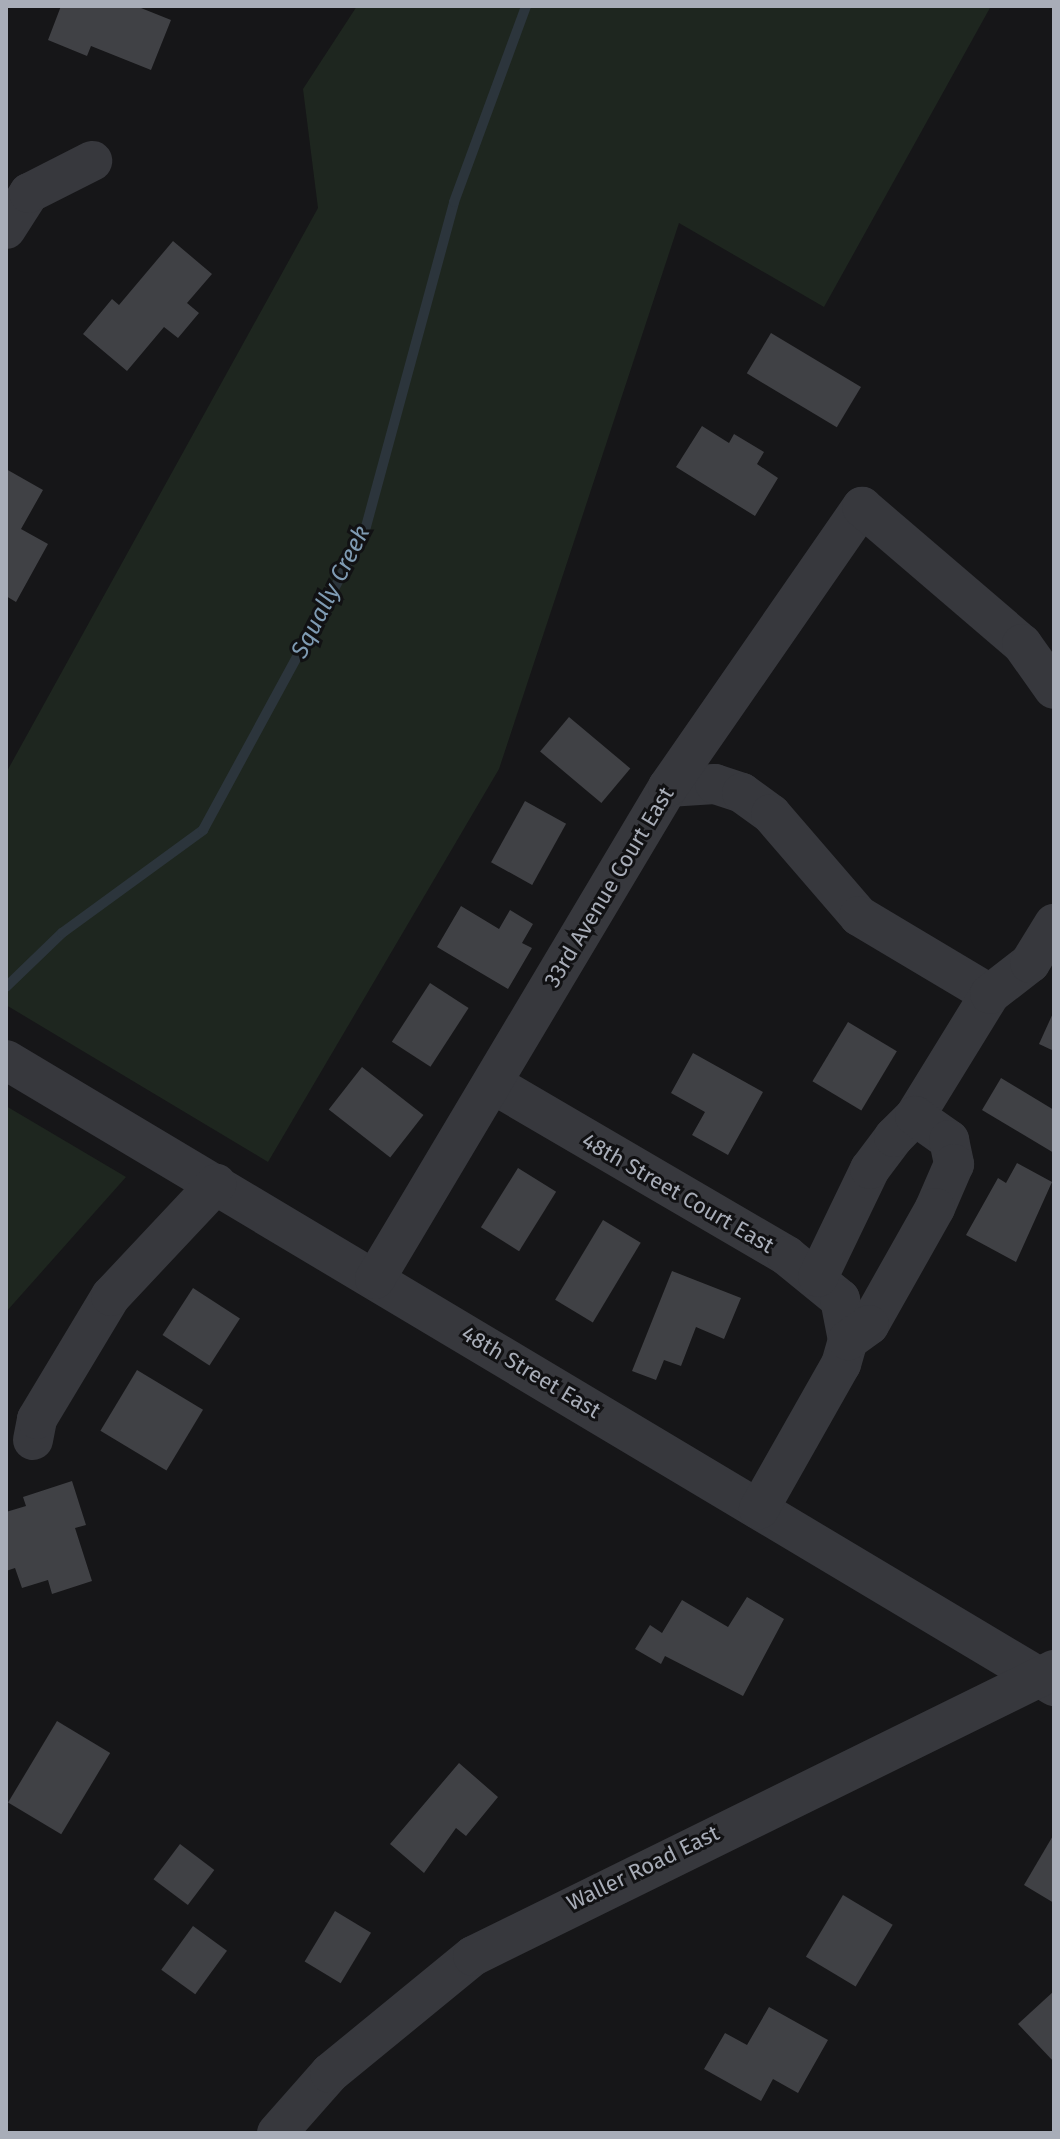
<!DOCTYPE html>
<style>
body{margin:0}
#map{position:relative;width:1060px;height:2139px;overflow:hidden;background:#161618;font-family:"Fira Sans",sans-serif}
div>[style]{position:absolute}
.green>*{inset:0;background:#1e261f}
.stream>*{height:10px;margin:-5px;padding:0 5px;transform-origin:5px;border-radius:5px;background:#2c353c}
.building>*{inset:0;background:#404145;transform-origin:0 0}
.minor>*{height:40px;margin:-20px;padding:0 20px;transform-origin:20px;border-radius:20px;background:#37383d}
span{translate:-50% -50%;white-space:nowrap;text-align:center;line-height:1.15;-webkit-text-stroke:6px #111113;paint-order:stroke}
.street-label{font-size:22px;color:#a8adb8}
.water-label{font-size:24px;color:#7f9bb3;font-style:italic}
.frame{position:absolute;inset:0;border:8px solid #a8adb8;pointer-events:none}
</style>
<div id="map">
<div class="green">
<div style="clip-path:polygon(357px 6px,991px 6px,824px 307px,679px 223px,499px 769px,268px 1162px,6px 1005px,6px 773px,318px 208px,303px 89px)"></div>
<div style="clip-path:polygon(6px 1106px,126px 1177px,6px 1312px)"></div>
</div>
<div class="stream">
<div style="left:6px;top:987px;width:78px;rotate:-44deg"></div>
<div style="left:62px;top:933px;width:175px;rotate:-36.1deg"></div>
<div style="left:203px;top:830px;width:337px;rotate:-61.5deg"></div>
<div style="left:364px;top:534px;width:344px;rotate:-74.8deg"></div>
<div style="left:454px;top:202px;width:209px;rotate:-69.8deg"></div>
</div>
<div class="building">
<div style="clip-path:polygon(61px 6px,136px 6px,171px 20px,151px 70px,91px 46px,87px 56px,48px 40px)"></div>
<div style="clip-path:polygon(173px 241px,212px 274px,187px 303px,199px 313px,178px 338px,164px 327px,127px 371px,83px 334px,112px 299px,119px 305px)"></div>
<div style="left:771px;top:333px;width:105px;height:47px;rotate:31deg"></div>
<div style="clip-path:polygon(702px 426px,729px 443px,734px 434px,764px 452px,757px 464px,778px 478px,755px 516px,676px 467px)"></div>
<div style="clip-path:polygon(6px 469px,43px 490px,21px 529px,48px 544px,16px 602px,6px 596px)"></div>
<div style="left:569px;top:717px;width:80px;height:45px;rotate:40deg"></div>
<div style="left:525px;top:801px;width:47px;height:70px;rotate:29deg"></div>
<div style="clip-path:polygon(461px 906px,499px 929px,510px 910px,533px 924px,522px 943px,532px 948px,508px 989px,437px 947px)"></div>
<div style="left:430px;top:983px;width:46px;height:70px;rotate:33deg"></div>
<div style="clip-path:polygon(1054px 1011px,1054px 1051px,1039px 1044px)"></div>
<div style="left:848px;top:1022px;width:57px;height:69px;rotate:31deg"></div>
<div style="clip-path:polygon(693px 1053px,763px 1092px,728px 1155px,692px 1135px,705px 1112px,671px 1093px)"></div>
<div style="left:362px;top:1067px;width:78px;height:54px;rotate:38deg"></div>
<div style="clip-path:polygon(1001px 1078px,1054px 1110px,1054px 1153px,982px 1110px)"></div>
<div style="clip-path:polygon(1017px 1163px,1052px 1182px,1016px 1262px,966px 1235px,998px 1178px,1006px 1183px)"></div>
<div style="left:518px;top:1168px;width:45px;height:70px;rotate:32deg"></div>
<div style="left:603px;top:1220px;width:44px;height:93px;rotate:31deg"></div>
<div style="clip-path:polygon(672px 1271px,741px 1298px,724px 1339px,696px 1327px,681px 1366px,664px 1360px,656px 1380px,632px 1371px)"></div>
<div style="left:193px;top:1288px;width:56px;height:56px;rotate:33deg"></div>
<div style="left:137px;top:1370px;width:77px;height:71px;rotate:31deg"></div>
<div style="clip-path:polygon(72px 1481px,86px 1525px,75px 1528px,92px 1581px,52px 1594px,48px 1580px,22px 1588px,15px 1568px,6px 1571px,6px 1512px,26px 1506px,23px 1497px)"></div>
<div style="clip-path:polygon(747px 1597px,784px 1619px,743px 1696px,665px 1656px,661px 1664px,635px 1649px,650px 1625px,662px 1633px,682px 1600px,728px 1627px)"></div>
<div style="left:57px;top:1721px;width:62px;height:95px;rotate:31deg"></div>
<div style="clip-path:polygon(459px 1763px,498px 1797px,466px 1836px,456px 1828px,424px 1873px,390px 1844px)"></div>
<div style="clip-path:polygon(1054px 1834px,1054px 1903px,1024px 1885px)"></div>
<div style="left:180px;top:1844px;width:43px;height:44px;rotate:37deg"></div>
<div style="left:843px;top:1895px;width:58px;height:72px;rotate:31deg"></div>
<div style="left:335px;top:1911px;width:42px;height:59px;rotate:31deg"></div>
<div style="left:193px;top:1926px;width:42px;height:54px;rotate:36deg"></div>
<div style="clip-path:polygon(1054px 1991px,1054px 2062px,1018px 2024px)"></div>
<div style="clip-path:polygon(769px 2007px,828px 2040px,798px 2093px,773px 2079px,761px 2101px,704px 2069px,725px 2033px,747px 2045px)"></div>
</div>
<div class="minor">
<div style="left:6px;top:229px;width:43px;rotate:-57.4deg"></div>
<div style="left:29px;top:193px;width:71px;rotate:-26.9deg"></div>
<div style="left:668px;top:787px;width:47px;rotate:-3.7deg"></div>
<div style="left:715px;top:784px;width:28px;rotate:18deg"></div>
<div style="left:742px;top:793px;width:36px;rotate:36deg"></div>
<div style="left:771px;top:814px;width:135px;rotate:49.2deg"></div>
<div style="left:859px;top:916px;width:152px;rotate:30.8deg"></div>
<div style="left:6px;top:1060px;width:1221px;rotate:30.85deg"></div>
<div style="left:493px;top:1084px;width:341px;rotate:30.3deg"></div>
<div style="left:787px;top:1256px;width:68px;rotate:39.1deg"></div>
<div style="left:840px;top:1299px;width:42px;rotate:79deg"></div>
<div style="left:848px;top:1340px;width:25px;rotate:106deg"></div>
<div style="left:841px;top:1364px;width:167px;rotate:119.5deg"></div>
<div style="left:915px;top:1116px;width:143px;rotate:-58.4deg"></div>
<div style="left:990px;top:994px;width:51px;rotate:-37.8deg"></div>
<div style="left:1030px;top:963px;width:46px;rotate:-58.4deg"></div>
<div style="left:818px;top:1277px;width:120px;rotate:-64.3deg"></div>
<div style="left:870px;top:1169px;width:40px;rotate:-53deg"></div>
<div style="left:894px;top:1137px;width:30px;rotate:-45deg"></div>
<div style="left:915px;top:1116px;width:42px;rotate:35.2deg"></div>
<div style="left:949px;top:1140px;width:25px;rotate:78deg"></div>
<div style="left:954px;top:1164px;width:48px;rotate:113.4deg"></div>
<div style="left:935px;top:1208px;width:134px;rotate:119.4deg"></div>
<div style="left:869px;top:1325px;width:26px;rotate:144deg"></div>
<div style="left:375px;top:1279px;width:573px;rotate:-59.22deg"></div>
<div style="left:668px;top:787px;width:341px;rotate:-55.3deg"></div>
<div style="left:862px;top:507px;width:211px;rotate:40.6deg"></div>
<div style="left:1022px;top:644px;width:55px;rotate:54.6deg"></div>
<div style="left:33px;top:1440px;width:21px;rotate:-79deg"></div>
<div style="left:37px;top:1419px;width:144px;rotate:-59deg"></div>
<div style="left:111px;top:1296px;width:154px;rotate:-46.8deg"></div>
<div style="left:277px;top:2133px;width:80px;rotate:-48.5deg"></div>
<div style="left:330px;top:2073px;width:185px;rotate:-39.3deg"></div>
<div style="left:473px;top:1956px;width:648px;rotate:-26.21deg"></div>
</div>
<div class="street-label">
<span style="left:609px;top:887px;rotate:-59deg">33rd Avenue Court East</span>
<span style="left:678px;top:1193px;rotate:30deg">48th Street Court East</span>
<span style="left:531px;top:1372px;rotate:31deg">48th Street East</span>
<span style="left:643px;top:1868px;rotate:-26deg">Waller Road East</span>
</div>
<div class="water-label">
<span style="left:331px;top:592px;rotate:-63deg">Squally Creek</span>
</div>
<div class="frame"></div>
</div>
